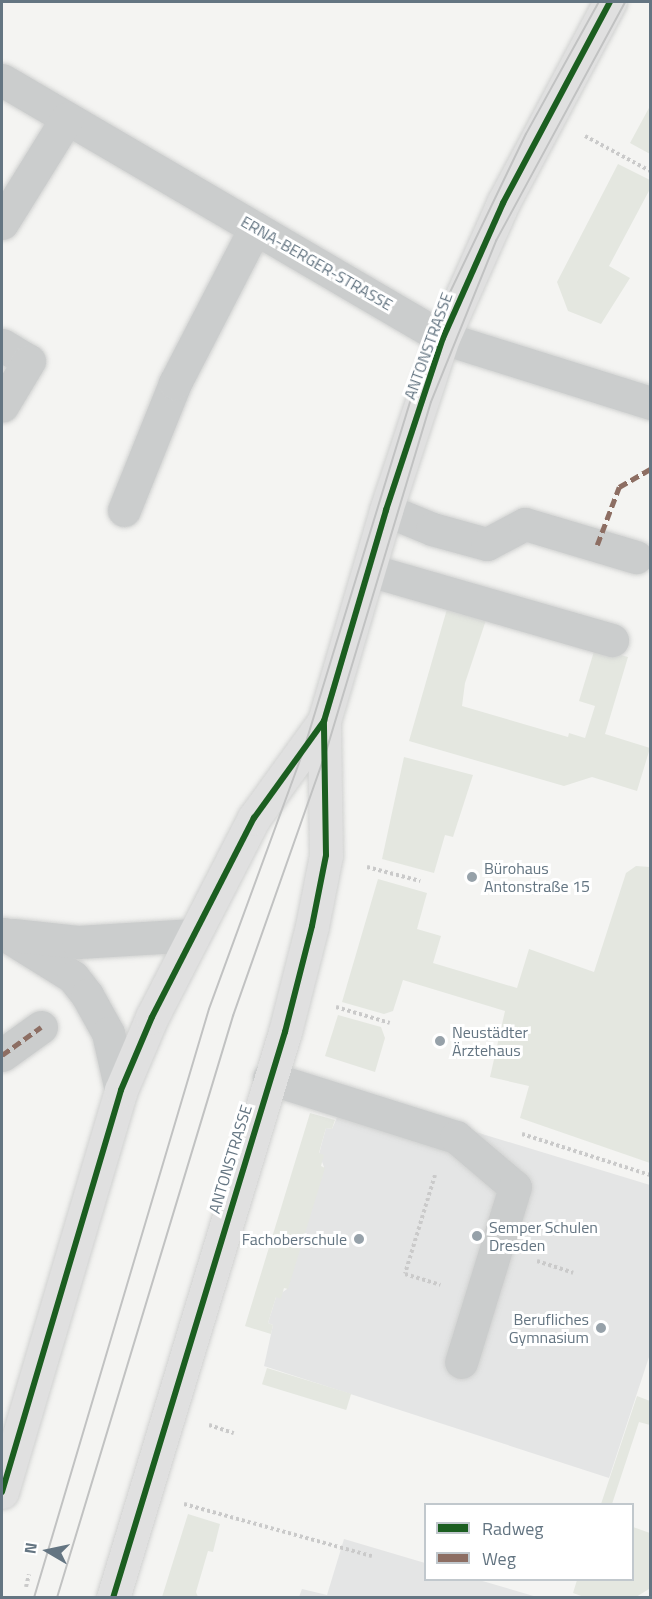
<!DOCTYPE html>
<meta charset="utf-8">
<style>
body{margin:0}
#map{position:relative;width:652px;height:1599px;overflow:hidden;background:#f4f4f2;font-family:"Titillium Web",sans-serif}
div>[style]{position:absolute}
.built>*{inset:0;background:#e4e5e5}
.green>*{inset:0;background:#e4e7e0;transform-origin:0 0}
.path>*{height:4px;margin-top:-2px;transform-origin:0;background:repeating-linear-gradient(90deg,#cacaca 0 3px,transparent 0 6px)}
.roads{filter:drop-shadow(0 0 2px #d1d2d1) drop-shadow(0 0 2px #d1d2d1)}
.minor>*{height:33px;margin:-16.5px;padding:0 16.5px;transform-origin:16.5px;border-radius:16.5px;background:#cbcdcd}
.major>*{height:33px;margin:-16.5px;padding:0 16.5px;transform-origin:16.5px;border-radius:16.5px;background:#e0e0e0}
.tram>*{height:1.5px;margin:-0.75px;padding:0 0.75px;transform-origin:0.75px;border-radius:0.75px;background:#c1c2c2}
.quiet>*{height:4.5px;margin-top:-2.25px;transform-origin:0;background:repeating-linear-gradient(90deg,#8d6e63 0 9px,transparent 0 13.5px)}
.cycleway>*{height:6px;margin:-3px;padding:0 3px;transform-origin:3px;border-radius:3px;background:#1b5e20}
.dots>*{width:16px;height:16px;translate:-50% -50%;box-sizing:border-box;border:3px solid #fff;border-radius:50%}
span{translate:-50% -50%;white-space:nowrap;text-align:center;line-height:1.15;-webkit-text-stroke:6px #fff;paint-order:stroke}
.street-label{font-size:16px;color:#647582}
.poi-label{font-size:16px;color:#647582}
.left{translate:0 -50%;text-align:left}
.right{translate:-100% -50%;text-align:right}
.frame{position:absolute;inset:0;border:3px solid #647582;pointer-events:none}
.legend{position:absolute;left:424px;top:1503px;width:210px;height:78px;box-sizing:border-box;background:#fff;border:2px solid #c1c8cd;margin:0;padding:8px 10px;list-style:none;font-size:18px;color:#647582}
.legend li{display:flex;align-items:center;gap:12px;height:30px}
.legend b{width:30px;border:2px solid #c1c8cd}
.north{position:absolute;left:18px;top:1521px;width:60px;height:60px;-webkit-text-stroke:4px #fff;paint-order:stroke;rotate:279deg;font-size:16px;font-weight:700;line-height:24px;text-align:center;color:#647582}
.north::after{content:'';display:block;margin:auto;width:21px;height:27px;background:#647582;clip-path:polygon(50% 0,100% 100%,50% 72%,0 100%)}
</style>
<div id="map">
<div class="built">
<div style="clip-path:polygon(338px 1115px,469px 1130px,650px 1185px,650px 1354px,609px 1478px,264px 1366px,273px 1325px,268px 1323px,276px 1297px,287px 1289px,324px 1167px,319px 1154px,326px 1128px,332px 1129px)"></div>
<div style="clip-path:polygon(344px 1539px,425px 1563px,426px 1580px,479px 1580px,537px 1597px,299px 1597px,302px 1589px,327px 1595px)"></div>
</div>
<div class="green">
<div style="clip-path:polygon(650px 106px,650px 154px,630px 143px)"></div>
<div style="clip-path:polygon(618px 164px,650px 180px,650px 189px,609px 266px,630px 278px,601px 324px,568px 311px,557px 282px)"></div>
<div style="clip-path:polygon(449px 602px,488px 614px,465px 683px,462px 706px,568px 737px,569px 733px,585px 738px,595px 706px,579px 701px,595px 648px,628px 657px,605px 734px,650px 748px,637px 791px,592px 777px,564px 786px,409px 741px)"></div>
<div style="clip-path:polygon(404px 757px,473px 775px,453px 837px,445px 835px,434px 873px,382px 859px)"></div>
<div style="clip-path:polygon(636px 866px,650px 867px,650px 1163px,520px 1118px,529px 1086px,490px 1077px,505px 1011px,403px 980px,393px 1011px,384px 1014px,342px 1002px,378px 879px,427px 893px,417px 929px,441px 936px,433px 963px,517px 988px,529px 949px,594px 972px,626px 873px)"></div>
<div style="clip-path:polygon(338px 1015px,381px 1027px,385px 1038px,375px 1072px,325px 1056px)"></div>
<div style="clip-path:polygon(310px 1113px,335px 1120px,332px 1129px,326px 1128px,319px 1153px,324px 1155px,321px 1166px,325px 1168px,288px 1289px,284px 1288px,281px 1299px,276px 1297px,268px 1323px,273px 1325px,271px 1334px,245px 1326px)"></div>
<div style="left:267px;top:1368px;width:88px;height:17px;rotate:17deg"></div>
<div style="clip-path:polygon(637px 1396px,650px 1401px,650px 1425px,639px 1422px,612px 1504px,601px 1504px)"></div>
<div style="clip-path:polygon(188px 1514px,220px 1524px,213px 1552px,208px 1551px,196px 1592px,198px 1597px,162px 1597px)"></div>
<div style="clip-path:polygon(633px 1527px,650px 1533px,649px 1589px,636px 1597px,584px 1597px,573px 1593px,577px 1580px,632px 1580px)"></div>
</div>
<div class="path">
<div style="left:585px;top:136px;width:74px;rotate:28.3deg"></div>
<div style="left:367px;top:867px;width:55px;rotate:14.8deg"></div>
<div style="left:336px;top:1007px;width:56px;rotate:16.5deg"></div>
<div style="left:522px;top:1134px;width:134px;rotate:17.8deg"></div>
<div style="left:435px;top:1175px;width:103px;rotate:106.9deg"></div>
<div style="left:405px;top:1274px;width:37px;rotate:17deg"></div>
<div style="left:537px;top:1261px;width:38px;rotate:18deg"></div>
<div style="left:209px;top:1425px;width:26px;rotate:18deg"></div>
<div style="left:184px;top:1504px;width:195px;rotate:15.5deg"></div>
<div style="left:26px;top:1587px;width:13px;rotate:-77deg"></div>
</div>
<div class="roads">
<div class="minor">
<div style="left:2px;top:80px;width:511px;rotate:30.33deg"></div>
<div style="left:443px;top:338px;width:217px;rotate:17.4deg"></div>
<div style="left:2px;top:223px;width:123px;rotate:-58.2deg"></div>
<div style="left:2px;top:345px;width:31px;rotate:31deg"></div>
<div style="left:29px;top:361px;width:52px;rotate:121deg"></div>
<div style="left:124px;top:510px;width:137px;rotate:-68.1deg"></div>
<div style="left:175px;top:383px;width:174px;rotate:-62.7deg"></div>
<div style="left:386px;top:510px;width:50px;rotate:22.4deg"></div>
<div style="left:432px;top:529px;width:57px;rotate:15.3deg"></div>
<div style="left:487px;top:544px;width:43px;rotate:-27.8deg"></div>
<div style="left:525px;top:524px;width:116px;rotate:16.6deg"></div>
<div style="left:369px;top:570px;width:253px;rotate:16.1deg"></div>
<div style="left:4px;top:934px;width:81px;rotate:31.9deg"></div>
<div style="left:73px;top:977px;width:23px;rotate:52deg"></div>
<div style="left:87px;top:995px;width:43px;rotate:61.1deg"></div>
<div style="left:108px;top:1033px;width:58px;rotate:77.2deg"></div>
<div style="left:13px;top:935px;width:65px;rotate:6.1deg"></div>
<div style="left:78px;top:942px;width:116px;rotate:-3.5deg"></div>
<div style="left:2px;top:1055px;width:48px;rotate:-35.7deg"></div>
<div style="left:269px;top:1078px;width:196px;rotate:17.5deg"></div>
<div style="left:456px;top:1137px;width:77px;rotate:40.3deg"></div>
<div style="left:515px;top:1187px;width:183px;rotate:107.1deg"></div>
</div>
<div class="major">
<div style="left:2px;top:1492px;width:419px;rotate:-73.5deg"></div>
<div style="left:121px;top:1090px;width:79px;rotate:-67deg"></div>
<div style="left:152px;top:1017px;width:224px;rotate:-62.9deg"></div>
<div style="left:254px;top:818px;width:120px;rotate:-54.2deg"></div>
<div style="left:324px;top:721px;width:220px;rotate:-73.6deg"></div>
<div style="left:386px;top:510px;width:181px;rotate:-71.7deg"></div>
<div style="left:443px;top:338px;width:148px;rotate:-66deg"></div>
<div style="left:503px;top:203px;width:228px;rotate:-62deg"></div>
<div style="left:113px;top:1598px;width:592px;rotate:-73.1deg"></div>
<div style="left:285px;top:1032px;width:109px;rotate:-75.7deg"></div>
<div style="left:312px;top:926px;width:72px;rotate:-78.8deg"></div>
<div style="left:326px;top:855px;width:134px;rotate:-90.9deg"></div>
</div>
</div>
<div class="tram">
<div style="left:34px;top:1598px;width:614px;rotate:-73.45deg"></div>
<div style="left:209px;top:1009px;width:277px;rotate:-69.9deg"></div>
<div style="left:304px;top:749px;width:438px;rotate:-73deg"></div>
<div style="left:432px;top:330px;width:217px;rotate:-64.4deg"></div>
<div style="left:526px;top:134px;width:151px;rotate:-61.1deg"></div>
<div style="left:57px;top:1598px;width:608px;rotate:-73.17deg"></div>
<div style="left:233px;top:1016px;width:280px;rotate:-70.6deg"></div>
<div style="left:326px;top:752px;width:365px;rotate:-73.3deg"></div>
<div style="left:431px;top:402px;width:174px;rotate:-68deg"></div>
<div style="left:496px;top:241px;width:272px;rotate:-61.6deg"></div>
</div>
<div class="quiet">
<div style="left:597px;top:545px;width:62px;rotate:-69.2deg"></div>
<div style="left:619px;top:487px;width:36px;rotate:-30deg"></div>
<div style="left:2px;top:1055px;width:48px;rotate:-35.7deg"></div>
</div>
<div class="cycleway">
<div style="left:2px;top:1492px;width:419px;rotate:-73.5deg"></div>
<div style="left:121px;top:1090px;width:79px;rotate:-67deg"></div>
<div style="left:152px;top:1017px;width:224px;rotate:-62.9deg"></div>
<div style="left:254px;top:818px;width:120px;rotate:-54.2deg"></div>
<div style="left:324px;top:721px;width:220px;rotate:-73.6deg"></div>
<div style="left:386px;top:510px;width:181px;rotate:-71.7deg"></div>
<div style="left:443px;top:338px;width:148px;rotate:-66deg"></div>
<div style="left:503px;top:203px;width:228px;rotate:-62deg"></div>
<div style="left:113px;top:1598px;width:592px;rotate:-73.1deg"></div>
<div style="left:285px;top:1032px;width:109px;rotate:-75.7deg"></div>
<div style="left:312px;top:926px;width:72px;rotate:-78.8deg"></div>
<div style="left:326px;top:855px;width:134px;rotate:-90.9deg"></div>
</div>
<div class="dots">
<div style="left:472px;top:877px;background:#96a1a9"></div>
<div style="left:440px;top:1041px;background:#96a1a9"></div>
<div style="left:477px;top:1236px;background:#96a1a9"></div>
<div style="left:359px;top:1239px;background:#96a1a9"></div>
<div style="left:601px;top:1328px;background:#96a1a9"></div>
</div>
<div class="street-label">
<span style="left:317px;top:263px;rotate:30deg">ERNA-BERGER-STRASSE</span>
<span style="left:428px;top:346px;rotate:-70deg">ANTONSTRASSE</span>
<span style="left:230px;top:1159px;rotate:-73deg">ANTONSTRASSE</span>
</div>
<div class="poi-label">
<span class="left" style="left:484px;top:877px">Bürohaus<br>Antonstraße 15</span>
<span class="left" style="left:452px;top:1041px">Neustädter<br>Ärztehaus</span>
<span class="left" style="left:489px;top:1236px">Semper Schulen<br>Dresden</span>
<span class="right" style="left:347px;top:1239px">Fachoberschule</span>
<span class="right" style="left:589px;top:1328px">Berufliches<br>Gymnasium</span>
</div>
<div class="frame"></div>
<ul class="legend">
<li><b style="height:8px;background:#1b5e20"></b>Radweg</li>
<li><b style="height:8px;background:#8d6e63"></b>Weg</li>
</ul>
<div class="north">N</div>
</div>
